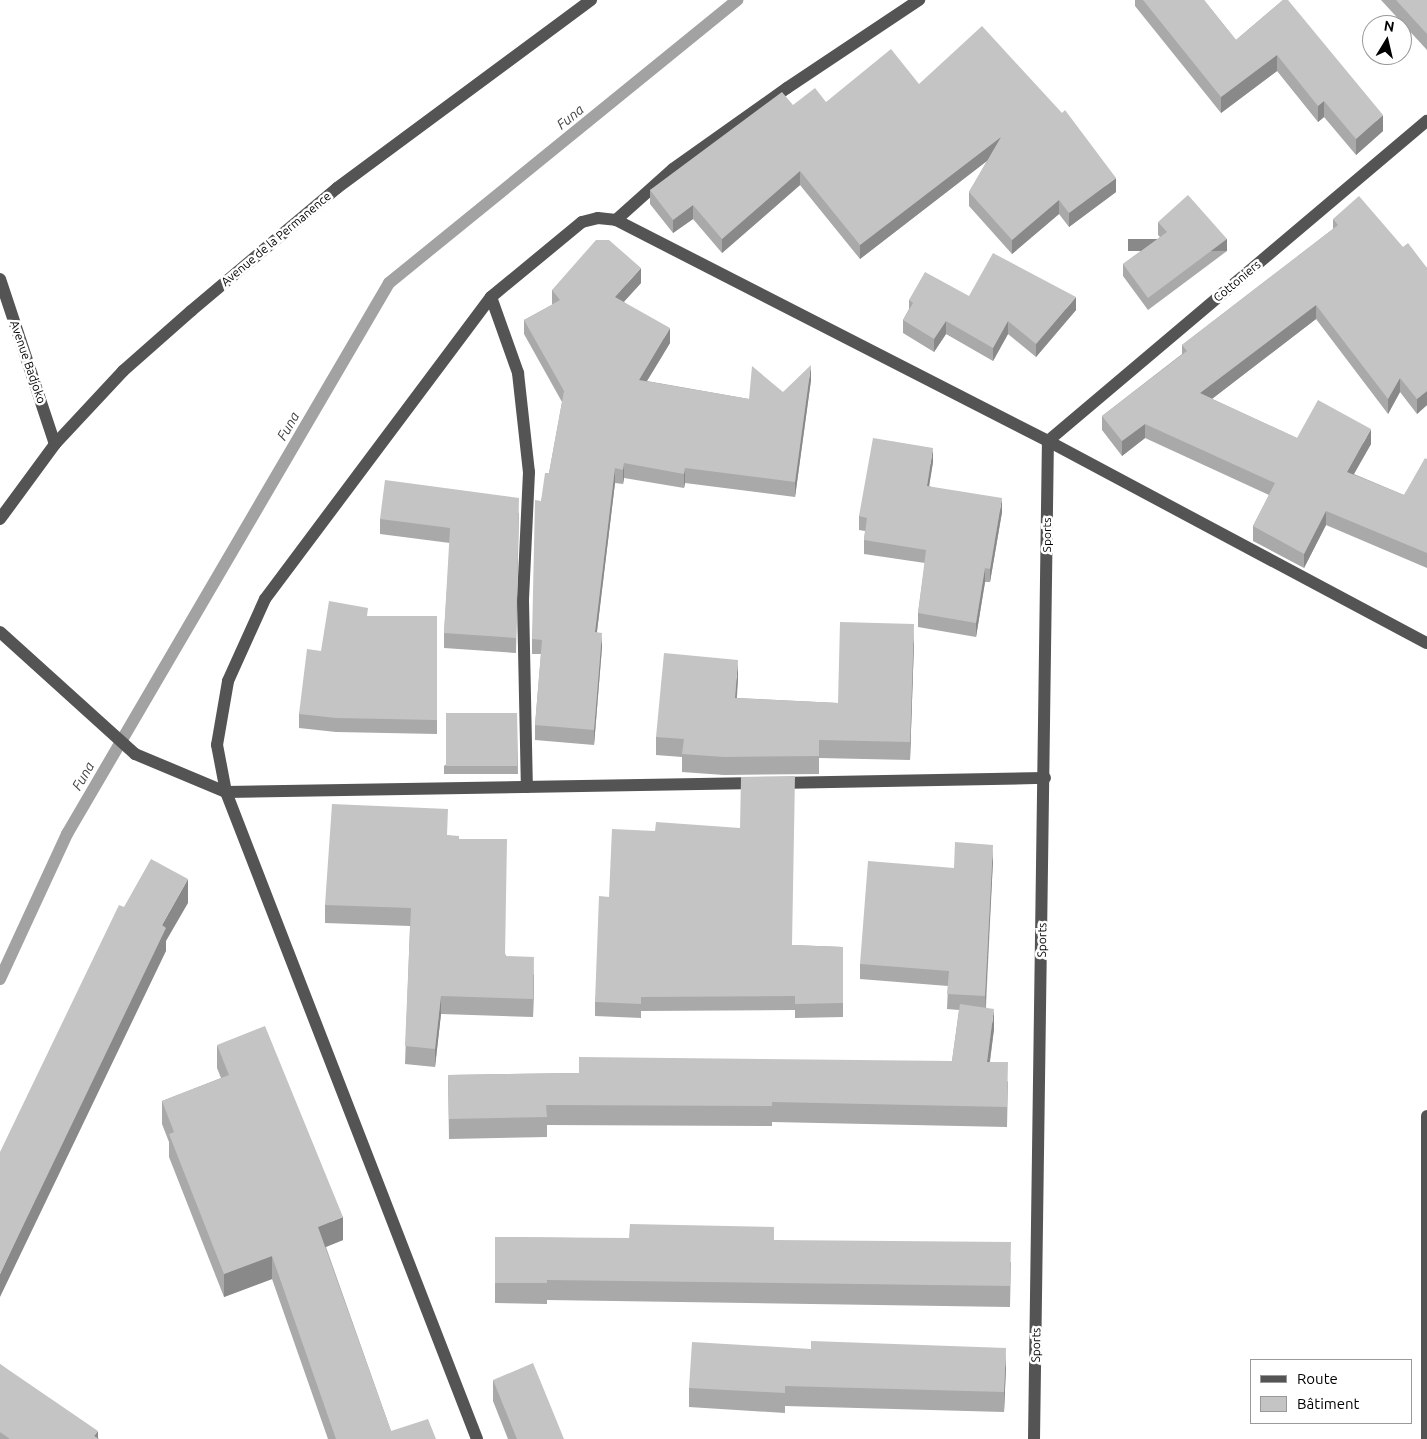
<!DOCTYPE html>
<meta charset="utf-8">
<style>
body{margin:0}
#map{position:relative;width:1427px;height:1439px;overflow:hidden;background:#fff;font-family:Ubuntu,sans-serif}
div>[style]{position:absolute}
.stream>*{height:12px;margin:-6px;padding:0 6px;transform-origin:6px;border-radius:6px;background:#a2a2a2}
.minor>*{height:12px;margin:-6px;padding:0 6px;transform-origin:6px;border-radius:6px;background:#545454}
.wall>*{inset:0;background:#a9a9a9}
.shaded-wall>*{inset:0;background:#898989;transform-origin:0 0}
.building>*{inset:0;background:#c4c4c4;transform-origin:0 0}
span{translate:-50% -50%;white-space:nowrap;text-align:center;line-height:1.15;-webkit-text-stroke:5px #fff;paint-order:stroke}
.street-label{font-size:12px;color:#000}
.water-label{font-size:14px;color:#434343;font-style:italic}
.legend{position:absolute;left:1250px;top:1359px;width:162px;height:65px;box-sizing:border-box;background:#fff;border:1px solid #999;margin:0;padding:6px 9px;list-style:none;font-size:15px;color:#000}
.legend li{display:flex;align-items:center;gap:10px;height:25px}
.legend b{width:25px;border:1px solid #999}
.north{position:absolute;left:1362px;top:15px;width:50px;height:50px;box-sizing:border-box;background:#fff;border:1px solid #999;border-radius:50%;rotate:9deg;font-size:14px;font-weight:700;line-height:20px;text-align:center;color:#000}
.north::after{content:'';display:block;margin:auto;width:18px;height:22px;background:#000;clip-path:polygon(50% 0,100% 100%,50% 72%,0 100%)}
</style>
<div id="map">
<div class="stream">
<div style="left:0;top:979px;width:160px;rotate:-65.2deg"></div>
<div style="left:67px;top:834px;width:638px;rotate:-59.7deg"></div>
<div style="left:389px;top:283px;width:449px;rotate:-39.1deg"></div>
</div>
<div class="minor">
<div style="left:616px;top:220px;width:76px;rotate:-41.8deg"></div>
<div style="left:673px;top:169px;width:140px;rotate:-35.4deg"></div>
<div style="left:787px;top:88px;width:159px;rotate:-33.7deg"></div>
<div style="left:0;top:279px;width:174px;rotate:71.6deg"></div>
<div style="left:491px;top:297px;width:81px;rotate:70.4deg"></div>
<div style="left:518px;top:373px;width:100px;rotate:83.7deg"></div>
<div style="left:529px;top:472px;width:129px;rotate:92.7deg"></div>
<div style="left:523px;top:601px;width:186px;rotate:88.8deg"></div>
<div style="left:0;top:519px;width:93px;rotate:-53.7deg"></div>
<div style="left:55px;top:444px;width:100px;rotate:-47deg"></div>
<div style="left:123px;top:371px;width:91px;rotate:-41.4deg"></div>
<div style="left:191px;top:311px;width:191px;rotate:-40.1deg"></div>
<div style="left:337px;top:188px;width:316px;rotate:-36.5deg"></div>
<div style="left:0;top:632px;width:182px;rotate:42.1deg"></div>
<div style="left:135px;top:754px;width:99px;rotate:22.7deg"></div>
<div style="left:226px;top:792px;width:532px;rotate:-0.97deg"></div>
<div style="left:778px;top:783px;width:267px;rotate:-1.1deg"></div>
<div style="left:477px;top:1439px;width:694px;rotate:-111.2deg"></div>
<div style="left:226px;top:792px;width:48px;rotate:-100.8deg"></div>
<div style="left:217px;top:745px;width:65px;rotate:-80.2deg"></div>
<div style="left:228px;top:681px;width:90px;rotate:-65.7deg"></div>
<div style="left:265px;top:599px;width:377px;rotate:-53.2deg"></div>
<div style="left:491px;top:297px;width:118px;rotate:-39.5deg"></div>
<div style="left:582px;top:222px;width:16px;rotate:-14deg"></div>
<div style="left:598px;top:218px;width:18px;rotate:6deg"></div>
<div style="left:616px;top:220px;width:485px;rotate:27.1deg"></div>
<div style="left:1048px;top:441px;width:429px;rotate:28.1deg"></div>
<div style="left:1034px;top:1439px;width:998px;rotate:-89.2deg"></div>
<div style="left:1048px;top:441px;width:496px;rotate:-40.2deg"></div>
<div style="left:1427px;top:1439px;width:323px;rotate:-90deg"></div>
</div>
<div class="wall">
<div style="clip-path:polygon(1135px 0,1204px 0,1236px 40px,1283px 0,1383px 131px,1356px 155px,1324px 117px,1318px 122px,1277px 71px,1221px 113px,1135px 6px)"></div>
<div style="clip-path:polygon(1381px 0,1427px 0,1427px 50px)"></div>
<div style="clip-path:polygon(919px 84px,1116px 192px,1069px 227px,1059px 214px,1012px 254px,969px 206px,969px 192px,987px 161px,860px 259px,800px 185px,722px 253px,693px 219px,673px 233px,650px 204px,650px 190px,793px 105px,826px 102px)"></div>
<div style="clip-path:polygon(1333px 219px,1403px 247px,1427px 268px,1427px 405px,1417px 414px,1400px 392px,1388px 414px,1316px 319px,1212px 399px,1297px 438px,1371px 444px,1354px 474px,1404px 495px,1427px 459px,1427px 568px,1326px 525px,1304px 568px,1253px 541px,1253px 526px,1269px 495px,1145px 438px,1122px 456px,1102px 430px,1102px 416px,1182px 354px,1182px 345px,1333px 229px)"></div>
<div style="clip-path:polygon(1158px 222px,1227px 251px,1148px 310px,1123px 276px,1123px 264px,1160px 237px,1158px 235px)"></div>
<div style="clip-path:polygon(641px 283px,624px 302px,670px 343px,647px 381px,749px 399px,783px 392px,811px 380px,795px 497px,685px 483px,684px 488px,624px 478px,623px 484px,615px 483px,597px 632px,602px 647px,594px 745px,535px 740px,535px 725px,541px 654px,532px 654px,532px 639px,541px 501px,549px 473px,562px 402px,524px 334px,524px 320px,552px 305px,552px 290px)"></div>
<div style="clip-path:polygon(969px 296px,1076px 310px,1036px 357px,1008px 334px,993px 361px,946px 334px,934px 352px,903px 333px,903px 320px,909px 309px,909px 300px)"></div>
<div style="clip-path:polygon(933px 462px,929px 486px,1002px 512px,990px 582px,985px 582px,976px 637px,918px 627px,918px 613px,925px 563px,864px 554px,864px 540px,865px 531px,859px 530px,859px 516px)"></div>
<div style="clip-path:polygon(519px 513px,516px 653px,444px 648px,444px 633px,450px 543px,380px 534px,380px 519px)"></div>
<div style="clip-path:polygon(368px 616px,437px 616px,437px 734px,336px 732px,299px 728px,299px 714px,321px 651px)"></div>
<div style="clip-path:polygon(914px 642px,910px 760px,819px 758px,819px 774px,724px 775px,682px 772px,682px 757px,656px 755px,656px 737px,738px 678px,737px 698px,838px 703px)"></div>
<div style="clip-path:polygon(517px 713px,518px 774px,444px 774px,444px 766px)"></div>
<div style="clip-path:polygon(655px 831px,792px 945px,843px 947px,843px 1017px,795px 1018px,795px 1010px,641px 1011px,641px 1018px,595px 1016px,595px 1002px,609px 897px)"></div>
<div style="clip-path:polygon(448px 835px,459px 839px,506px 956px,534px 975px,533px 1017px,441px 1014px,435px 1067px,405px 1064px,410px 926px,325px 923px,325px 905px)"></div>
<div style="clip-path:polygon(993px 860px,986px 1007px,994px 1029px,990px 1062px,1008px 1082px,1007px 1127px,772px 1122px,772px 1126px,547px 1125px,547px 1137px,449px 1139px,448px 1075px,579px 1073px,952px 1061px,959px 1010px,947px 1009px,948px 986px,860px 979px,860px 964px,954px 868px)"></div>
<div style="clip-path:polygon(217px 1045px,343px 1240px,326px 1247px,391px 1431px,436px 1439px,328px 1439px,272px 1279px,224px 1297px,169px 1157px,169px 1142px,162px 1124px,162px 1101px,221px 1078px,217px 1068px)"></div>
<div style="clip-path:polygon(495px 1237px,774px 1240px,1011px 1262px,1010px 1307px,547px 1300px,547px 1304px,495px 1303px)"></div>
<div style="clip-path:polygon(0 1364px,98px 1438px,99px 1439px,0 1439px)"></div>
<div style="clip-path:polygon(1006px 1367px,1004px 1412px,785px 1406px,785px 1413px,689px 1407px,689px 1388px)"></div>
<div style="clip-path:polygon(493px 1380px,564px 1439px,508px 1439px,493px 1401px)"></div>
</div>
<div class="shaded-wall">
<div style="clip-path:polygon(1277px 55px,1277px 71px,1221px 113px,1221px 97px)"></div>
<div style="clip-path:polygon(1324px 101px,1324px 117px,1318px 122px,1318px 106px)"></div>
<div style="clip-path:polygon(1383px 115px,1383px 131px,1356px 155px,1356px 139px)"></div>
<div style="clip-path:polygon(1001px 137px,1001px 150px,860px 259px,860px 245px)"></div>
<div style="clip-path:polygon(800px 171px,800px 185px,722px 253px,722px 239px)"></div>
<div style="clip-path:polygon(1116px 178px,1116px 192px,1069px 227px,1069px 213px)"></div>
<div style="clip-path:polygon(1059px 200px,1059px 214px,1012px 254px,1012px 240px)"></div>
<div style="clip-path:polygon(693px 205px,693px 219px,673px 233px,673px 220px)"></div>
<div style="left:1227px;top:239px;width:12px;height:99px;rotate:90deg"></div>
<div style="clip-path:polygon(641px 268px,641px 283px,615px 311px,615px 297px)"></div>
<div style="clip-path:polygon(1076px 297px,1076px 310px,1036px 357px,1036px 344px)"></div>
<div style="clip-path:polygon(1316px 305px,1316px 319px,1200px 408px,1200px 393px)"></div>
<div style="clip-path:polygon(946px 321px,946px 334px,934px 352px,934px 339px)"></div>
<div style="clip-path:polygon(1008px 321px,1008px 334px,993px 361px,993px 348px)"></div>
<div style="clip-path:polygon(670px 328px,670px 343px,639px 394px,639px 380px)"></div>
<div style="clip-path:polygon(811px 365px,811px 380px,795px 497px,795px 482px)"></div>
<div style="clip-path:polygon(1400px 378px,1400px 392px,1388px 414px,1388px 399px)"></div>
<div style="clip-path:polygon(1427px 391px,1427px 405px,1417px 414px,1417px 399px)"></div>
<div style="clip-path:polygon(1145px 424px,1145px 438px,1122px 456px,1122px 441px)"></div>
<div style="clip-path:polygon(1371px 429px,1371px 444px,1347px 486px,1347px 472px)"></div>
<div style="clip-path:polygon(933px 448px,933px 462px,927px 499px,927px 486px)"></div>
<div style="clip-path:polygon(624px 463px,624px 478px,623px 484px,623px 470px)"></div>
<div style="clip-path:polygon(615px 468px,615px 483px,595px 647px,595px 632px)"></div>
<div style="clip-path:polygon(685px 468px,685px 483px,684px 488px,684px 474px)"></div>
<div style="clip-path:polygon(1002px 498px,1002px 512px,990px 582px,990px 569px)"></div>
<div style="clip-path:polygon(1326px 511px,1326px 525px,1304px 568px,1304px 554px)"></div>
<div style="clip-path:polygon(985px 568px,985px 582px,976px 637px,976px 623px)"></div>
<div style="clip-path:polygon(914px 624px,914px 642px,910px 760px,910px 742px)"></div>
<div style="clip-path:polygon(602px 633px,602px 647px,594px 745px,594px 730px)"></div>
<div style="clip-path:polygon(738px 660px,738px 678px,735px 716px,735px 698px)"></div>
<div style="clip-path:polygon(993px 845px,993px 860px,985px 1011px,985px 996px)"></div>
<div style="clip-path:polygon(188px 879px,188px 903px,166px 941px,166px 951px,0 1297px,0 1274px,162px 925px)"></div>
<div style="clip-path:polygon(534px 957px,534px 975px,533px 1017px,533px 999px)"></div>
<div style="clip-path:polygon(441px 996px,441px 1014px,435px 1067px,435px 1049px)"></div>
<div style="clip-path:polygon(994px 1009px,994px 1029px,987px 1081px,987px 1062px)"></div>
<div style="clip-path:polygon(343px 1217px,343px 1240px,318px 1250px,318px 1227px)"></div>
<div style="clip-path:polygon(272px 1256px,272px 1279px,224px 1297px,224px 1274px)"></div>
<div style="clip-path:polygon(1006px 1348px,1006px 1367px,1004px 1412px,1004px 1392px)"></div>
<div style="clip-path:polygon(98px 1431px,98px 1439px,94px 1436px)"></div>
</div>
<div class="building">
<div style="clip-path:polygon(1143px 0,1204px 0,1236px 40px,1283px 0,1288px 0,1383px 115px,1356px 139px,1324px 101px,1318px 106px,1277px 55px,1221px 97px)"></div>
<div style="clip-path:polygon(1396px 0,1427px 0,1427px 34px,1406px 11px)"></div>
<div style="clip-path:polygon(982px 26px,1062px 113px,1065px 110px,1116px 178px,1069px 213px,1059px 200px,1012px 240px,969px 192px,1001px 137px,860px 245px,800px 171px,722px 239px,693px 205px,673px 220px,650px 190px,782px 92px,793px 105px,815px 88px,826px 102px,891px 49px,919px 84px)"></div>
<div style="clip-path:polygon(1188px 195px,1227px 239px,1148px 298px,1123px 264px,1167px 232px,1158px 222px)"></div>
<div style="clip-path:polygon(1359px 196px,1403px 247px,1408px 243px,1427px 268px,1427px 391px,1417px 399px,1400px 378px,1388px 399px,1316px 305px,1200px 393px,1297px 438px,1318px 400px,1371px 429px,1347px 472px,1404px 495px,1425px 458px,1427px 459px,1427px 553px,1326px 511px,1304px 554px,1253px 526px,1275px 483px,1145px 424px,1122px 441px,1102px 416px,1187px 351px,1182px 345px,1338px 225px,1333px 219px)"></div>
<div style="clip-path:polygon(596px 240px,609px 240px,641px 268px,615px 297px,670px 328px,639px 380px,749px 399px,752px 366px,783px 392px,811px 365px,795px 482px,685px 468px,684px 474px,624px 463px,623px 470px,615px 468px,595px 632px,602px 633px,594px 730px,535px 725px,542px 640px,532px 639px,535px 500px,541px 501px,545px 473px,549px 473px,564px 391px,524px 320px,560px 300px,552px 290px)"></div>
<div style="clip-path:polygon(993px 253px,1076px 297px,1036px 344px,1008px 321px,993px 348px,946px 321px,934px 339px,903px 320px,913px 303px,909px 300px,925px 272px,969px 296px)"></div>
<div style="clip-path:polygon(873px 438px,933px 448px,927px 486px,1002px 498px,990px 569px,985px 568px,976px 623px,918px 613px,926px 550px,864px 540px,867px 518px,859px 516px)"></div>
<div style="clip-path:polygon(385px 480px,519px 498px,516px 638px,444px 633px,450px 528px,380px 519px)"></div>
<div style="clip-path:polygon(329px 601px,368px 608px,367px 616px,437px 616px,437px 720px,336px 718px,299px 714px,307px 649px,321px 651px)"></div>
<div style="clip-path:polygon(840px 622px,914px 624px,910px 742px,819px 740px,819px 756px,724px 757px,682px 754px,684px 739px,656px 737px,664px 653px,738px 660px,735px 698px,838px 703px)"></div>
<div style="left:446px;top:713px;width:71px;height:53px"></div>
<div style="clip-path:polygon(795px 776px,792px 945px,843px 947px,843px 1003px,795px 1004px,795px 996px,641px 997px,641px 1004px,595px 1002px,599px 896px,609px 897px,612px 829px,655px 831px,656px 822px,740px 828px,741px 777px)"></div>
<div style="clip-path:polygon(332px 804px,448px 809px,447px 835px,459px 836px,459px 839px,507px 839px,505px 956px,534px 957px,533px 999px,441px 996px,435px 1049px,405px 1046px,411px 908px,325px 905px)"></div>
<div style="clip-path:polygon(955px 842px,993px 845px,985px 996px,947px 994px,949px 971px,860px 964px,868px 861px,954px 868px)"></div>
<div style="clip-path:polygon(151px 859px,188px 879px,162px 925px,166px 928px,0 1274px,0 1152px,119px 905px,124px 907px)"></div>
<div style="clip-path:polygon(960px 1004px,994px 1009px,987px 1062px,1008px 1062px,1007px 1107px,772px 1102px,772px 1106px,546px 1105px,547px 1117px,449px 1119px,448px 1075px,579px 1073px,579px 1057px,952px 1061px)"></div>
<div style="clip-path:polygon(265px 1026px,343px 1217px,318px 1227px,391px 1431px,428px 1419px,436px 1439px,336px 1439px,272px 1256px,224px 1274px,169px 1134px,174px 1132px,162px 1101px,229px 1075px,217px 1045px)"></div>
<div style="clip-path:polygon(630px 1224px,774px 1227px,774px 1240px,1011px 1242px,1010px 1286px,547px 1280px,547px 1283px,495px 1283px,495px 1237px,629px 1238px)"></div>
<div style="clip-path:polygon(811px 1341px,1006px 1348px,1004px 1392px,785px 1386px,785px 1393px,689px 1388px,692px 1342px,811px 1349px)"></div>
<div style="clip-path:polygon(533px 1363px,564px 1439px,517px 1439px,493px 1380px)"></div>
<div style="clip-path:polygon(0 1364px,98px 1431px,94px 1436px,99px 1439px,10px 1439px,0 1432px)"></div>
</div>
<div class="street-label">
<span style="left:276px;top:239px;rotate:-40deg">Avenue de la Permanence</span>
<span style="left:1237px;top:281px;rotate:-40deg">Cottoniers</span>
<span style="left:28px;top:362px;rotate:71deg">Avenue Badjoko</span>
<span style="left:1047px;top:535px;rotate:-90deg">Sports</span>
<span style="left:1042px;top:940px;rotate:-89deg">Sports</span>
<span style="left:1036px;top:1345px;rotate:-89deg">Sports</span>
</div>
<div class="water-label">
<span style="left:570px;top:117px;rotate:-39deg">Funa</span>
<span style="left:288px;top:426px;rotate:-60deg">Funa</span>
<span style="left:83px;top:776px;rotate:-60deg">Funa</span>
</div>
<ul class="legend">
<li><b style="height:6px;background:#545454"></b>Route</li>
<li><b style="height:14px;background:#c4c4c4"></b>Bâtiment</li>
</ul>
<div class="north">N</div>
</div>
